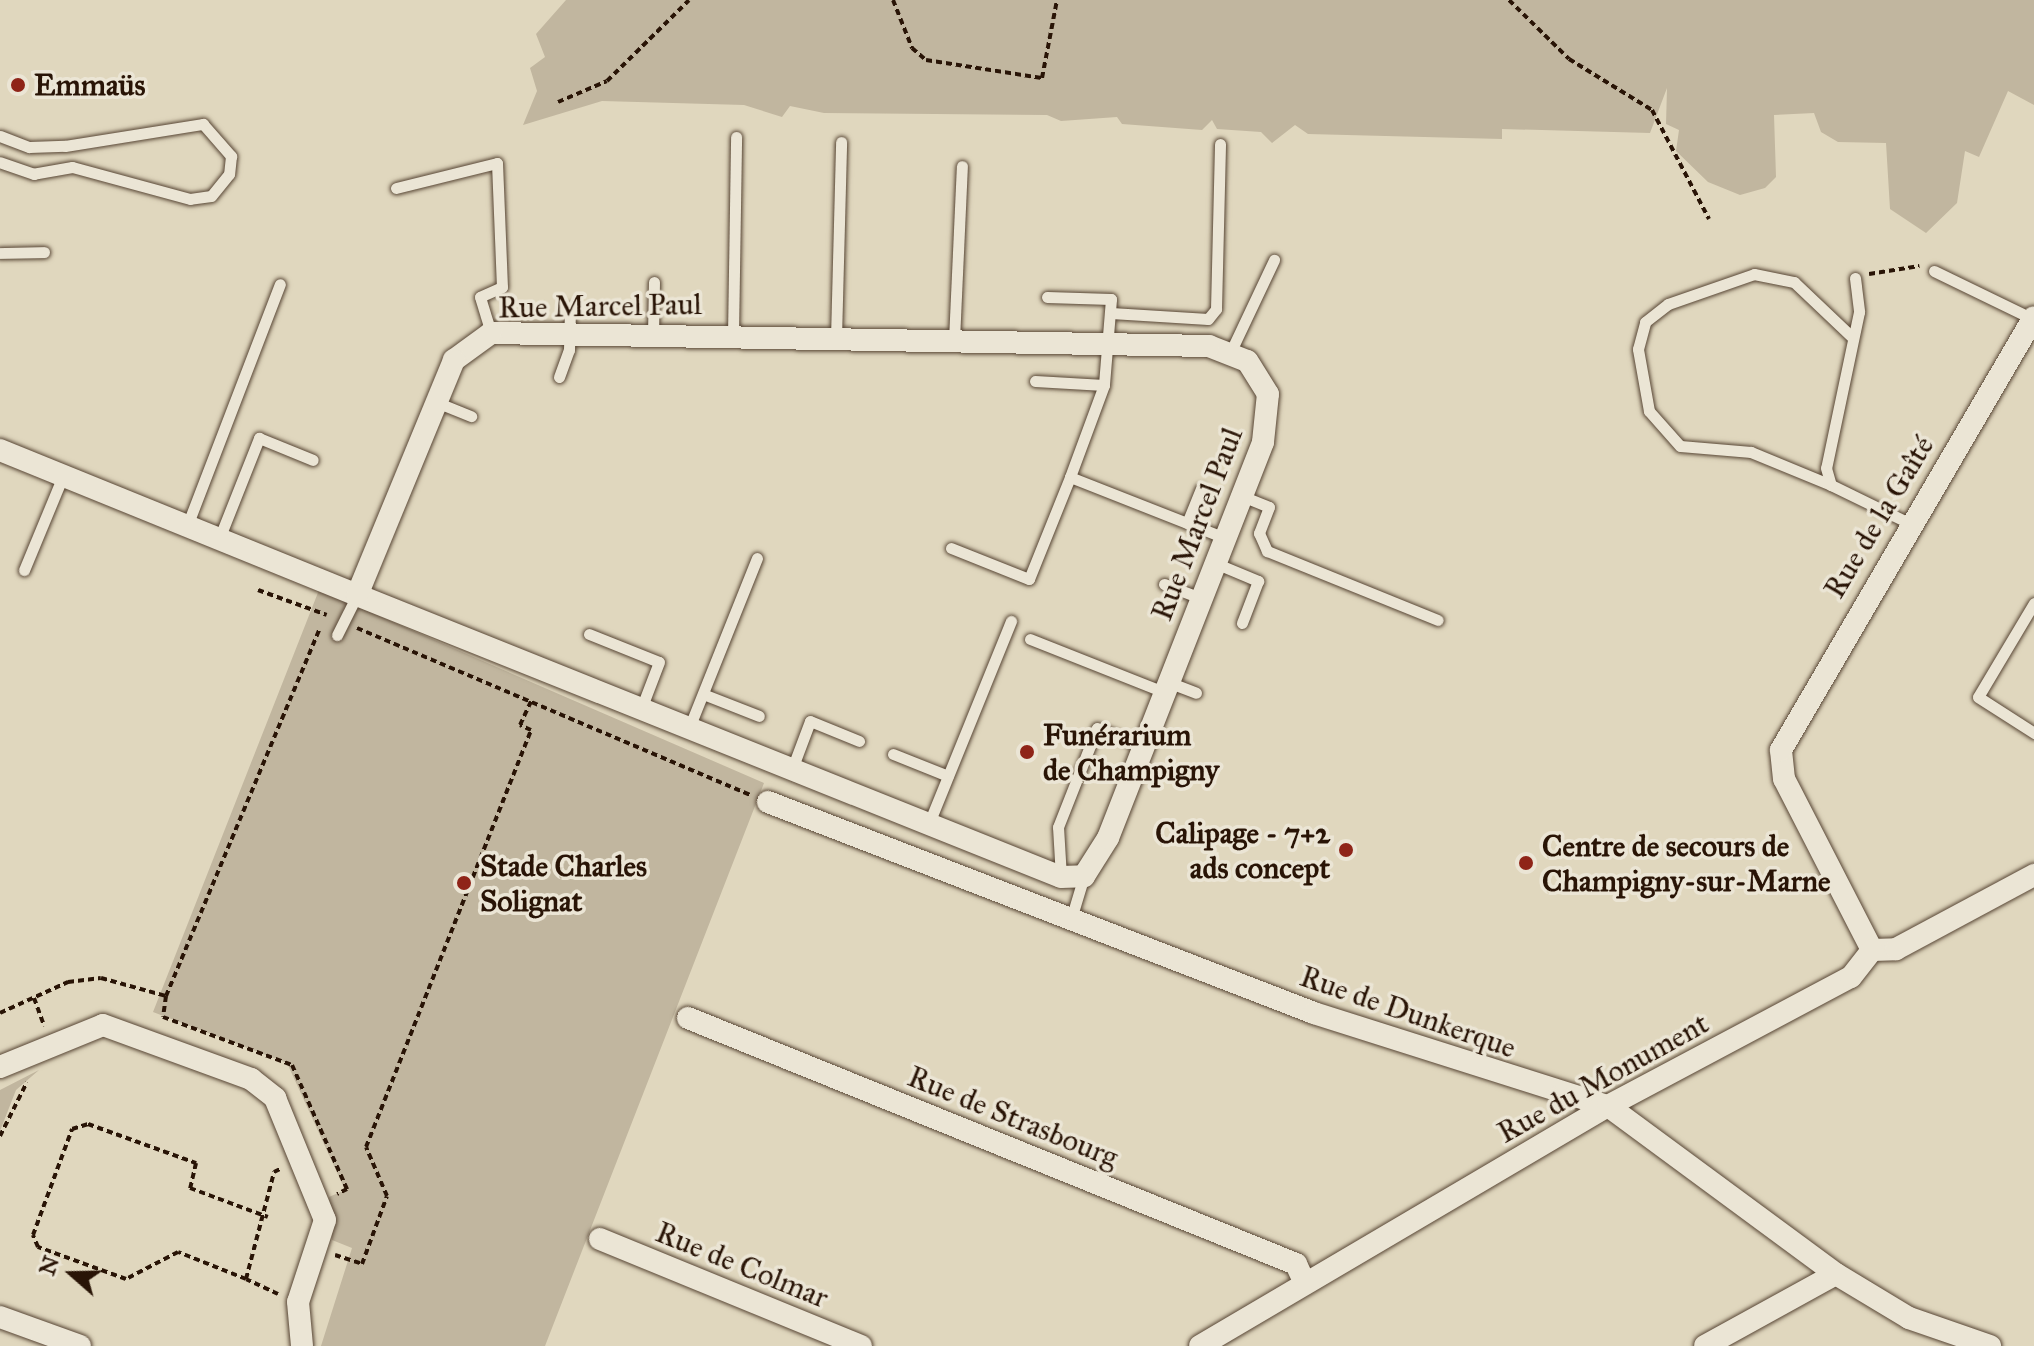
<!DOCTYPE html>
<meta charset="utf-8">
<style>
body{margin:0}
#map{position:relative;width:2034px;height:1346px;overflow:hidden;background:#e0d7be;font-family:"IM FELL Great Primer",serif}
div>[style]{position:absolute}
.green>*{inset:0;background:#c1b69f}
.path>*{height:4px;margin-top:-2px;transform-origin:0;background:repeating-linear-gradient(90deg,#291406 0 6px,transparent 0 10px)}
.roads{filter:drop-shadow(0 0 2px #574534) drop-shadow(0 0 2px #574534)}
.lane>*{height:11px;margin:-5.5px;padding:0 5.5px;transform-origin:5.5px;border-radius:5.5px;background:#ebe5d5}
.street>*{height:22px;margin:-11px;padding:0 11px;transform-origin:11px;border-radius:11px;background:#ebe5d5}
.dots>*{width:22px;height:22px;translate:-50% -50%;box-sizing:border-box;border:4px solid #ebe5d5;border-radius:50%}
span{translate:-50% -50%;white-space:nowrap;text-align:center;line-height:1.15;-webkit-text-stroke:7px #ebe5d5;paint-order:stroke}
.poi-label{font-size:30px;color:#291406;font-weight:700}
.left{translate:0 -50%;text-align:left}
.right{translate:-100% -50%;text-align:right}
.street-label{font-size:30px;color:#291406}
.north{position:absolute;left:32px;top:1234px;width:80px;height:80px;-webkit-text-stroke:6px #ebe5d5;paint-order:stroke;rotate:290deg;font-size:22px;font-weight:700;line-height:32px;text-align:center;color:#291406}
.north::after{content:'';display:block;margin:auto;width:28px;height:36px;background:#291406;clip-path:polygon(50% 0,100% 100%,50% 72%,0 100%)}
</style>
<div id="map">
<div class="green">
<div style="clip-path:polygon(566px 0,2034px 0,2034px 105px,2008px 91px,1979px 157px,1965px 151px,1957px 203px,1926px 233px,1890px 209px,1886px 143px,1838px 142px,1821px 132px,1814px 113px,1774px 115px,1776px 177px,1765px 188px,1740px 195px,1708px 182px,1676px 151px,1679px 130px,1666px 124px,1667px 88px,1650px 133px,1502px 129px,1502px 139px,1308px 134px,1295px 125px,1272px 143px,1261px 132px,1217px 129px,1212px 120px,1202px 130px,1122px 124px,1117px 117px,1061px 121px,1047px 115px,824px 113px,790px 106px,782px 117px,744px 105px,602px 101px,523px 125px,537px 91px,530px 68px,545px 57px,536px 34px)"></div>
<div style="clip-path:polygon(319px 590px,764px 783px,545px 1346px,321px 1346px,352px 1248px,332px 1240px,329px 1197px,345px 1190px,287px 1063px,153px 1012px)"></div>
<div style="clip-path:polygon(39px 1070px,16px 1090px,0 1131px,0 1090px)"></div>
</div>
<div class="path">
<div style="left:893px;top:0;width:52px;rotate:68.4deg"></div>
<div style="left:912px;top:48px;width:18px;rotate:41deg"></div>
<div style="left:926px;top:60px;width:117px;rotate:8.8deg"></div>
<div style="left:1042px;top:78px;width:79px;rotate:-79.1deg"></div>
<div style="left:1509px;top:0;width:84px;rotate:44.5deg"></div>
<div style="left:1569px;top:59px;width:97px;rotate:31.6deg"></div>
<div style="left:1652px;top:110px;width:123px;rotate:62.4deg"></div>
<div style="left:558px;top:102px;width:53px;rotate:-23.2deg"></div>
<div style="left:607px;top:81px;width:115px;rotate:-44.6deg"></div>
<div style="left:1869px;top:274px;width:51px;rotate:-9.1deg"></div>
<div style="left:258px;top:590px;width:73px;rotate:19.9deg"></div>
<div style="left:357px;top:628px;width:427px;rotate:23deg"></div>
<div style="left:166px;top:996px;width:21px;rotate:98deg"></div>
<div style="left:163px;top:1017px;width:138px;rotate:20.4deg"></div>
<div style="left:292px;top:1065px;width:136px;rotate:66.1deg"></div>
<div style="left:347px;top:1189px;width:11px;rotate:153deg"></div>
<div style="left:34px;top:998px;width:30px;rotate:70deg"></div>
<div style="left:0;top:1013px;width:75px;rotate:-24.5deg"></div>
<div style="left:68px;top:982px;width:33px;rotate:-7deg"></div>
<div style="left:101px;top:978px;width:67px;rotate:15.5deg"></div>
<div style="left:166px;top:996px;width:399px;rotate:-67.3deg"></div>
<div style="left:0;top:1136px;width:60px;rotate:-63.4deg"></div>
<div style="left:335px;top:1255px;width:28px;rotate:18deg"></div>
<div style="left:362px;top:1264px;width:72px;rotate:-69.8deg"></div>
<div style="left:387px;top:1196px;width:53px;rotate:-113.2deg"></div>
<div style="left:366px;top:1147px;width:448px;rotate:-68.4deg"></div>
<div style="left:531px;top:730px;width:12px;rotate:-156deg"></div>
<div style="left:520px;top:725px;width:26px;rotate:-65deg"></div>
<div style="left:246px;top:1279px;width:73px;rotate:-158.3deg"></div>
<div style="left:178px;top:1252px;width:59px;rotate:152.6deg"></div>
<div style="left:126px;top:1279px;width:94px;rotate:-160deg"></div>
<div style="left:38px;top:1247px;width:13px;rotate:-113deg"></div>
<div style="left:33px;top:1235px;width:113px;rotate:-69.8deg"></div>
<div style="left:72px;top:1129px;width:17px;rotate:-17deg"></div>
<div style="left:88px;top:1124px;width:115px;rotate:19.9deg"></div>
<div style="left:196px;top:1163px;width:26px;rotate:103deg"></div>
<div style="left:190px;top:1188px;width:83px;rotate:20.4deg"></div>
<div style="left:278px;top:1294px;width:35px;rotate:-155deg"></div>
<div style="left:246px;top:1279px;width:111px;rotate:-75.3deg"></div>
<div style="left:274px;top:1172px;width:9px;rotate:-27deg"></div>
</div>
<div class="roads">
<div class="lane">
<div style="left:0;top:136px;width:31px;rotate:21deg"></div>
<div style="left:29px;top:147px;width:36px;rotate:-2deg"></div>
<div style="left:65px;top:146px;width:140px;rotate:-9.1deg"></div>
<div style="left:203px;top:124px;width:43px;rotate:48.8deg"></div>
<div style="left:231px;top:156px;width:18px;rotate:96deg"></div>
<div style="left:229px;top:174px;width:28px;rotate:129deg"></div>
<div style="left:211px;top:196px;width:21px;rotate:172deg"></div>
<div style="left:190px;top:199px;width:122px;rotate:-164.8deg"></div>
<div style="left:72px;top:167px;width:39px;rotate:170deg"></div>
<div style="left:34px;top:174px;width:36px;rotate:-161deg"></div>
<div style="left:396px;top:188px;width:104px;rotate:-13.9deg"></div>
<div style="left:497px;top:163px;width:124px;rotate:87.7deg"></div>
<div style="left:502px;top:287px;width:24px;rotate:156deg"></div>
<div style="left:480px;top:297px;width:38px;rotate:73deg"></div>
<div style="left:0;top:253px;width:44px;rotate:-1.3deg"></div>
<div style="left:1934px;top:271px;width:110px;rotate:25.9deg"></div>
<div style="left:1855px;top:278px;width:34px;rotate:83deg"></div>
<div style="left:1859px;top:312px;width:159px;rotate:101.9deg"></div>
<div style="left:1826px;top:468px;width:18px;rotate:74deg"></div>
<div style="left:1831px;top:485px;width:87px;rotate:26deg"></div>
<div style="left:1047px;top:297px;width:64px;rotate:1.8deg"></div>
<div style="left:1111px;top:299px;width:86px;rotate:94.7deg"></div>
<div style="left:1104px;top:385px;width:98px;rotate:110.3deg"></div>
<div style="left:1111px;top:313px;width:97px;rotate:3.5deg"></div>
<div style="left:1208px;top:319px;width:13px;rotate:-51deg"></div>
<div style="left:1216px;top:309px;width:165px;rotate:-88.6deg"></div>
<div style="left:653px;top:334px;width:52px;rotate:-88.9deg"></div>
<div style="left:733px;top:335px;width:198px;rotate:-89.1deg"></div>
<div style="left:836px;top:338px;width:196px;rotate:-88.5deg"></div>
<div style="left:954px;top:340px;width:174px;rotate:-87.4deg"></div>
<div style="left:1231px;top:351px;width:101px;rotate:-64.7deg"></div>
<div style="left:559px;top:377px;width:29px;rotate:-70deg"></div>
<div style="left:569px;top:350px;width:42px;rotate:-88.6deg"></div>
<div style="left:1035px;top:381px;width:69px;rotate:3.3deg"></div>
<div style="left:436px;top:402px;width:38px;rotate:22deg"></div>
<div style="left:1831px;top:485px;width:87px;rotate:-157.6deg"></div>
<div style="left:1751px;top:452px;width:71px;rotate:-175.2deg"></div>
<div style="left:1680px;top:446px;width:47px;rotate:-131.5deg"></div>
<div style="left:1649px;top:411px;width:63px;rotate:-100.1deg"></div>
<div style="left:1638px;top:349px;width:28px;rotate:-75deg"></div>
<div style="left:1645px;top:322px;width:29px;rotate:-38deg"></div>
<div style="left:1668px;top:304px;width:91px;rotate:-19.2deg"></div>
<div style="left:1754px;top:274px;width:41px;rotate:11.3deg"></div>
<div style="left:1794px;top:282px;width:81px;rotate:43.5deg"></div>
<div style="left:1242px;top:496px;width:29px;rotate:22deg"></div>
<div style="left:1269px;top:507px;width:28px;rotate:111deg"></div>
<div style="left:1259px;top:533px;width:20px;rotate:66deg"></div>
<div style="left:1267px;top:551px;width:184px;rotate:22deg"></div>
<div style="left:1187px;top:523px;width:37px;rotate:-68deg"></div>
<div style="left:187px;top:526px;width:259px;rotate:-69deg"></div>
<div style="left:219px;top:539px;width:109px;rotate:-68.4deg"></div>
<div style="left:259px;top:438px;width:58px;rotate:22.2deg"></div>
<div style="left:951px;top:548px;width:84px;rotate:21.7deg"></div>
<div style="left:1029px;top:579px;width:110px;rotate:-68.1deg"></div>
<div style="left:1070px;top:477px;width:167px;rotate:21.5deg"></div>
<div style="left:1215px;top:563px;width:47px;rotate:22.7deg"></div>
<div style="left:1258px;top:581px;width:45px;rotate:110.9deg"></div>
<div style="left:24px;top:570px;width:102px;rotate:-67.5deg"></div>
<div style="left:1164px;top:584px;width:40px;rotate:21deg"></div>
<div style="left:2034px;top:603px;width:109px;rotate:120.8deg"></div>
<div style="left:1978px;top:697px;width:67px;rotate:32.7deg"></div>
<div style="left:589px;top:634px;width:75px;rotate:21.8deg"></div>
<div style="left:659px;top:662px;width:50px;rotate:111deg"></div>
<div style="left:337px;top:635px;width:45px;rotate:-63.4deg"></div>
<div style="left:1030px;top:639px;width:144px;rotate:21.6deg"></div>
<div style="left:1168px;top:682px;width:30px;rotate:21deg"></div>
<div style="left:703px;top:694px;width:60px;rotate:21.4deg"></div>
<div style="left:689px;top:728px;width:183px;rotate:-68.2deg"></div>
<div style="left:893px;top:754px;width:59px;rotate:21.8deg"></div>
<div style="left:792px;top:769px;width:51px;rotate:-69.4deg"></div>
<div style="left:810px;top:721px;width:53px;rotate:22.2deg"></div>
<div style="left:929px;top:823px;width:218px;rotate:-67.9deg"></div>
<div style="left:1061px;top:877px;width:50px;rotate:-93.4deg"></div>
<div style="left:1058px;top:827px;width:106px;rotate:-68.5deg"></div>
<div style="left:1097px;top:728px;width:48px;rotate:21.8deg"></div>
<div style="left:1071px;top:919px;width:45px;rotate:-73.2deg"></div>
</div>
<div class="street">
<div style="left:0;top:450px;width:385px;rotate:22.1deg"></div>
<div style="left:357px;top:595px;width:758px;rotate:21.83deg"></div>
<div style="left:1061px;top:877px;width:23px;rotate:-2deg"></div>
<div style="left:1084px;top:876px;width:45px;rotate:-57.7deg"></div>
<div style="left:1108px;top:838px;width:425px;rotate:-68.6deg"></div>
<div style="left:1263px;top:442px;width:48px;rotate:-84.1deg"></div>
<div style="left:1268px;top:394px;width:39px;rotate:-122deg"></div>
<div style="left:1247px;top:361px;width:41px;rotate:-158.5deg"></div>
<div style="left:1209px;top:346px;width:718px;rotate:-178.96deg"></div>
<div style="left:491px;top:333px;width:46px;rotate:143.9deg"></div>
<div style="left:454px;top:360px;width:254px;rotate:112.4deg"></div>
<div style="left:768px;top:802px;width:585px;rotate:21.13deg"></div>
<div style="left:1314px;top:1013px;width:308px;rotate:17.6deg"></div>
<div style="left:1608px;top:1106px;width:283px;rotate:36.4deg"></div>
<div style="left:1836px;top:1274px;width:85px;rotate:31.1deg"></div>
<div style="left:1909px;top:1318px;width:86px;rotate:19.1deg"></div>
<div style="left:1872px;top:950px;width:192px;rotate:-117.2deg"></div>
<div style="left:1784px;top:779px;width:29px;rotate:-96deg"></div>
<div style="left:1781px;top:750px;width:501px;rotate:-59.7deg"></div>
<div style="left:1872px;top:950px;width:24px;rotate:-2deg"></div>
<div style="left:1896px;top:949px;width:157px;rotate:-28.2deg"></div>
<div style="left:688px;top:1018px;width:656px;rotate:22.03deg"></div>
<div style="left:1296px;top:1264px;width:21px;rotate:65deg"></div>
<div style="left:0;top:1067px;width:111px;rotate:-22.2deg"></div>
<div style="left:103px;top:1025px;width:158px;rotate:20deg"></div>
<div style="left:251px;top:1079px;width:31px;rotate:38deg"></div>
<div style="left:275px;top:1098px;width:132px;rotate:67.7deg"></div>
<div style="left:325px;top:1220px;width:86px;rotate:108.2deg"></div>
<div style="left:298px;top:1302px;width:44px;rotate:84.8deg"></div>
<div style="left:600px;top:1239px;width:282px;rotate:22.3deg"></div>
<div style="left:0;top:1317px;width:85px;rotate:19.9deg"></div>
<div style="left:1200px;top:1346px;width:473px;rotate:-30.5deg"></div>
<div style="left:1608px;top:1106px;width:275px;rotate:-28deg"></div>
<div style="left:1851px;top:977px;width:34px;rotate:-52deg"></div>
<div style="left:1705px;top:1346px;width:149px;rotate:-28.8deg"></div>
</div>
</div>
<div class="dots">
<div style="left:18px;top:85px;background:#8f2418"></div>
<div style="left:1027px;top:752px;background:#8f2418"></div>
<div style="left:1346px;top:850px;background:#8f2418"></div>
<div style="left:1526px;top:863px;background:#8f2418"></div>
<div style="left:464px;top:883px;background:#8f2418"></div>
</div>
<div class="poi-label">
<span class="left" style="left:34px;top:85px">Emmaüs</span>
<span class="left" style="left:1043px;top:752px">Funérarium<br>de Champigny</span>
<span class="right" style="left:1330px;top:850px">Calipage - 7+2<br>ads concept</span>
<span class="left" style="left:1542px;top:863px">Centre de secours de<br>Champigny-sur-Marne</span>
<span class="left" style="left:480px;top:883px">Stade Charles<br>Solignat</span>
</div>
<div class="street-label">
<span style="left:600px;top:306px;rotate:-1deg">Rue Marcel Paul</span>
<span style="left:1879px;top:517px;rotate:-59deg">Rue de la Gaîté</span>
<span style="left:1197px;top:524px;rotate:-69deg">Rue Marcel Paul</span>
<span style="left:1408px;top:1012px;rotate:19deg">Rue de Dunkerque</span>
<span style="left:1603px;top:1078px;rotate:-29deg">Rue du Monument</span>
<span style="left:1013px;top:1117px;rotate:22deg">Rue de Strasbourg</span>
<span style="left:742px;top:1265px;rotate:22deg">Rue de Colmar</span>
</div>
<div class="north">N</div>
</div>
